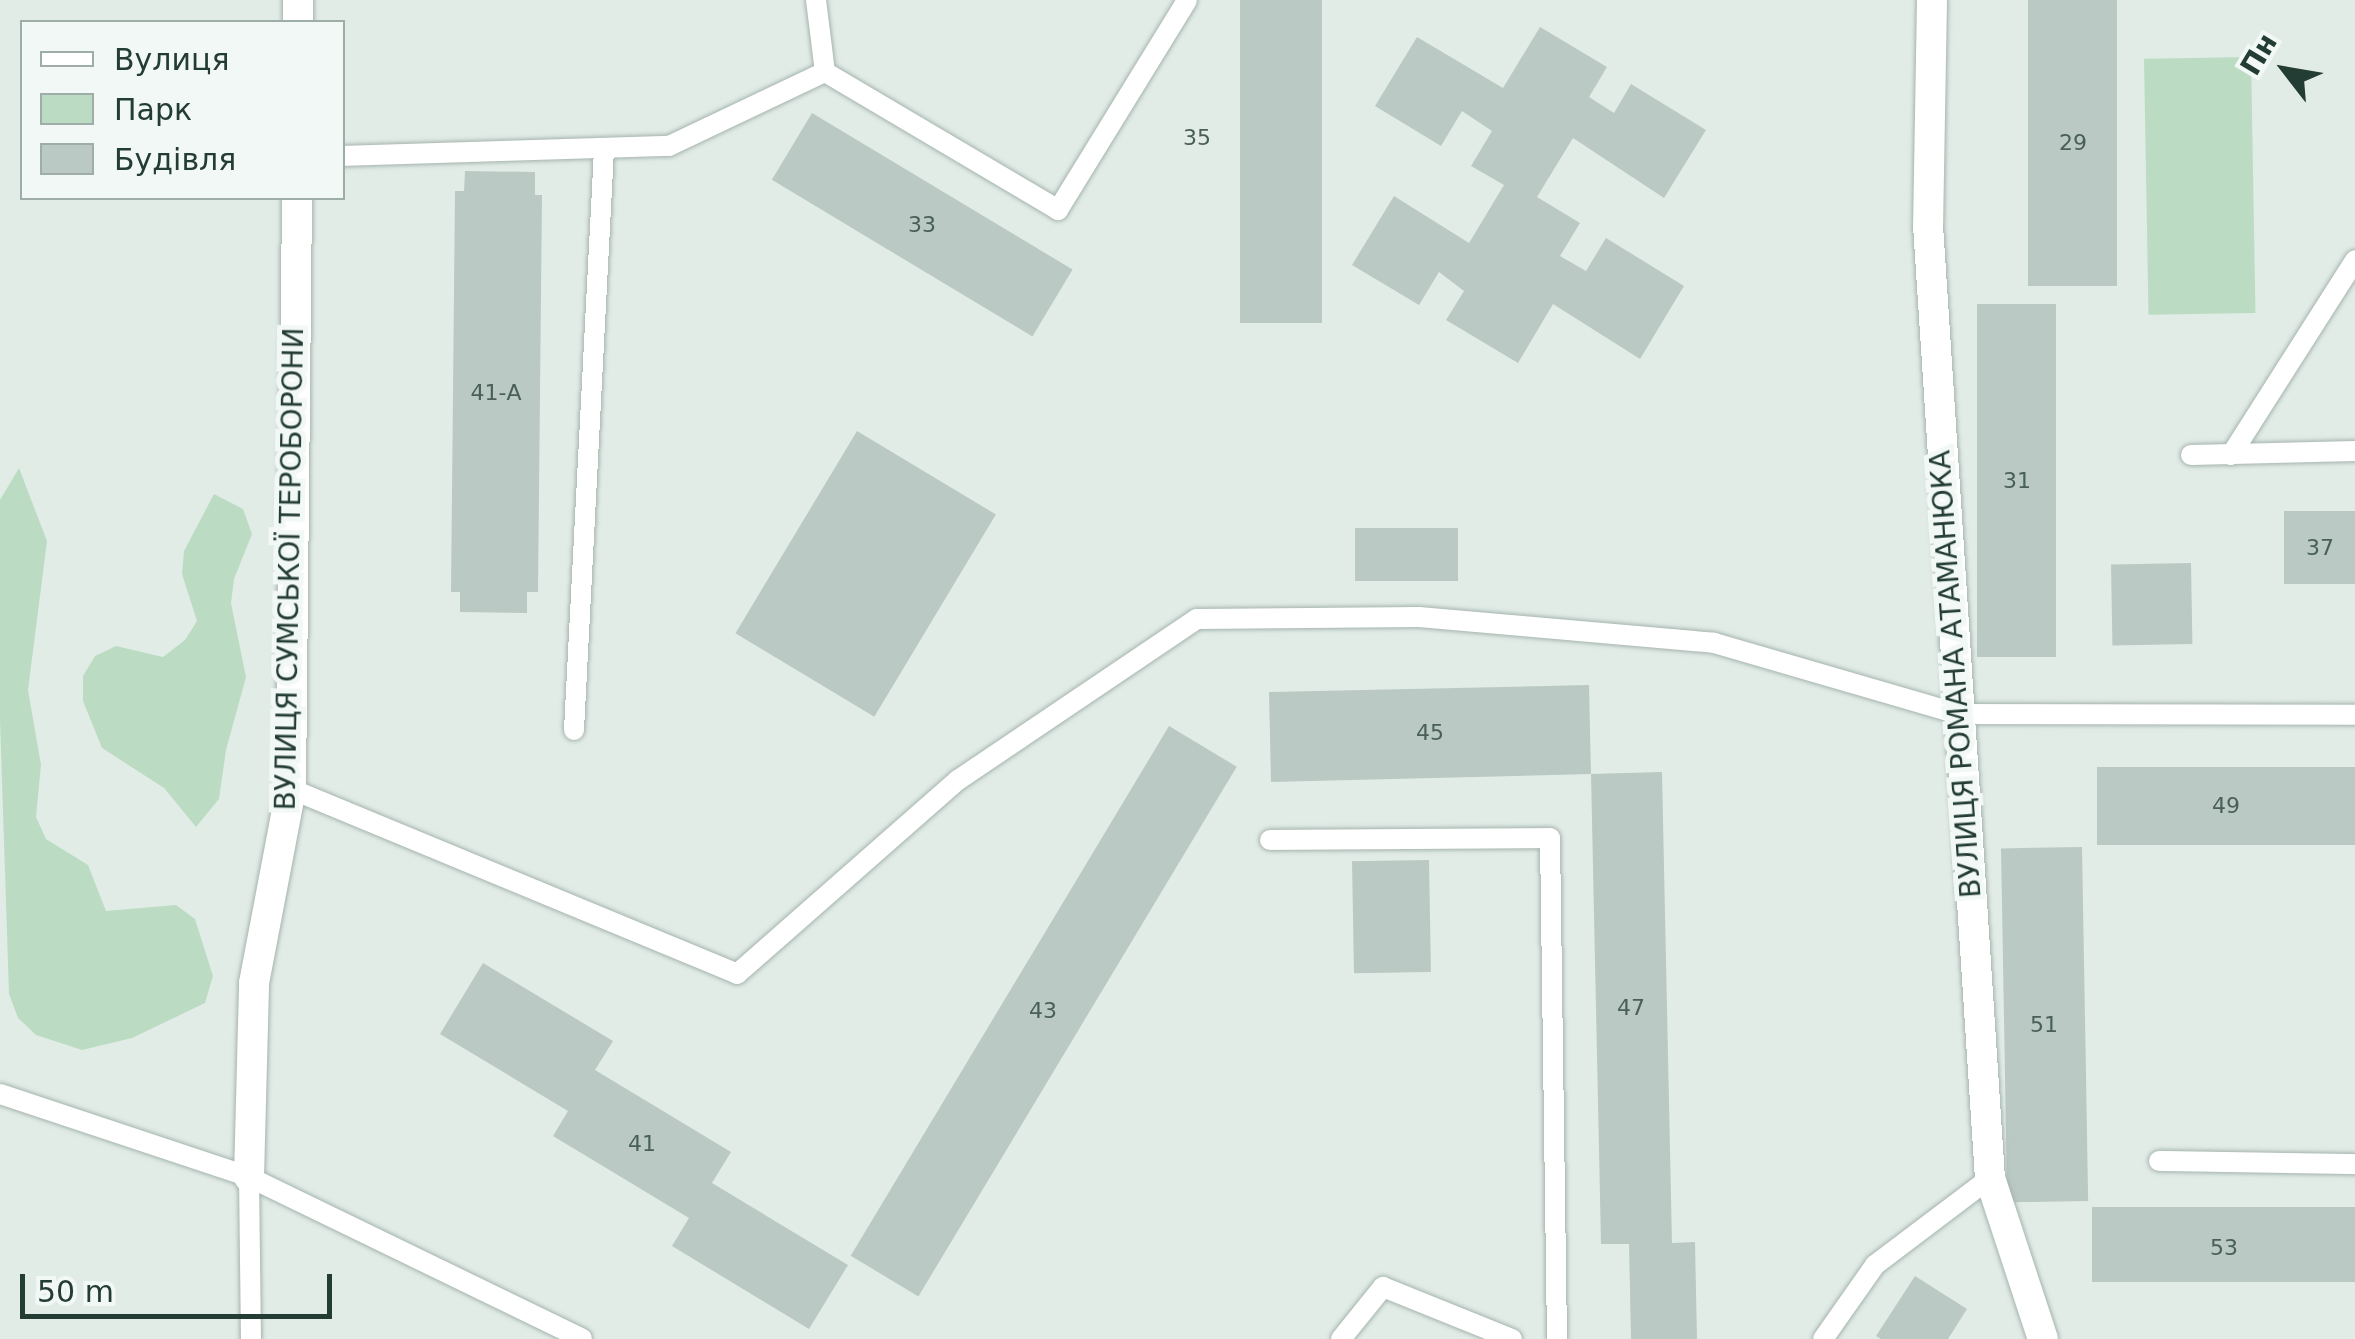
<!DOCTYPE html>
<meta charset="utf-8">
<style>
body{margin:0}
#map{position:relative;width:2355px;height:1339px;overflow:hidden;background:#e2ece7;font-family:"DejaVu Sans",sans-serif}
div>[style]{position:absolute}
.green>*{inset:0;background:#bbdcc3;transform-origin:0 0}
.building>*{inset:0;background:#bac9c3;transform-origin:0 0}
.roads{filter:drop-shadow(0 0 2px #a5b4ae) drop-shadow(0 0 2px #a5b4ae)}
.service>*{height:20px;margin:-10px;padding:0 10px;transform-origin:10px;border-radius:10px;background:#fff}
.minor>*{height:30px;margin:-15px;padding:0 15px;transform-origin:15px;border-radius:15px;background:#fff}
span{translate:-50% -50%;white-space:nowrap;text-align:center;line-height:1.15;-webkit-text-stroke:10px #f2f8f5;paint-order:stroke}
.number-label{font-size:22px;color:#495f58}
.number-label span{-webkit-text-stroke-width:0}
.street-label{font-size:28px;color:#233c34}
.legend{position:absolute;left:20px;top:20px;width:325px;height:180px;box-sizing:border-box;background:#f2f8f5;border:2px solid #9fada8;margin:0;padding:12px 18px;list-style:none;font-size:30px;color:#233c34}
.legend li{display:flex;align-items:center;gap:20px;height:50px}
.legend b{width:50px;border:2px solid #9fada8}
.north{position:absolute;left:2235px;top:20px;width:100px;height:100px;-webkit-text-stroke:8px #f2f8f5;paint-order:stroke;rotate:301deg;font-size:28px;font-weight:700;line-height:40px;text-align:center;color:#233c34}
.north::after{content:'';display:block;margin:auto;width:35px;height:45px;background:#233c34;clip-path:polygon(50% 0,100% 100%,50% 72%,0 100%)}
.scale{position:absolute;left:20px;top:1274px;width:312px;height:45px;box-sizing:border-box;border:5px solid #233c34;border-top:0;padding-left:12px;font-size:30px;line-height:35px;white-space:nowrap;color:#233c34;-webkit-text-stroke:8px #f2f8f5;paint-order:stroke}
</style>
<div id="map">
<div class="green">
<div style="left:2251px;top:57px;width:256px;height:107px;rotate:89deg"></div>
<div style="clip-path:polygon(19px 468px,47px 541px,28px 690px,41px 765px,36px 817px,46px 839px,88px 865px,106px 911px,176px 905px,195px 919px,213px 976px,205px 1003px,132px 1038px,82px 1050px,36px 1035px,18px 1018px,9px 994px,0 720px,0 500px)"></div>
<div style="clip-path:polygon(214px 494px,243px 509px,252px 534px,234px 579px,231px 603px,246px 677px,226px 750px,219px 799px,196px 827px,164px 788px,102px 748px,83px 701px,83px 676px,95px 656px,116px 646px,163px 657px,185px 640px,197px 621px,182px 574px,184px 551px)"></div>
</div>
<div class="building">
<div style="left:1240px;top:0;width:82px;height:323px"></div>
<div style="left:2028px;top:0;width:89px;height:286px"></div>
<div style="clip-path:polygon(1540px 27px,1607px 67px,1589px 97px,1614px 113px,1631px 84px,1706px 130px,1664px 198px,1573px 138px,1537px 197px,1580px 223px,1560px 256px,1586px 271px,1606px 238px,1684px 286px,1640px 359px,1553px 304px,1518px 363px,1446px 320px,1464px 291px,1439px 272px,1419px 305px,1352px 265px,1394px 196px,1469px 243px,1504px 185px,1471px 166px,1492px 131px,1462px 111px,1441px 146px,1375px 106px,1417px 37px,1503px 88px)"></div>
<div style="left:812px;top:113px;width:304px;height:78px;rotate:31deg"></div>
<div style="clip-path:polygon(465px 171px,535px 172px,535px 195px,542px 195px,538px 592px,527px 592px,527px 613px,460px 612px,460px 592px,451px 592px,455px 191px,464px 191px)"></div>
<div style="left:2056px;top:304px;width:353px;height:79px;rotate:90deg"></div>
<div style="left:857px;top:431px;width:162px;height:236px;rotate:31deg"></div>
<div style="left:2284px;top:511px;width:71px;height:73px"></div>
<div style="left:1458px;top:528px;width:53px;height:103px;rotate:90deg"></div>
<div style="left:2191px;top:563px;width:81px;height:80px;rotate:89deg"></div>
<div style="clip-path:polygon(1589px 685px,1591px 774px,1662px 772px,1672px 1243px,1695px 1242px,1697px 1339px,1631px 1339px,1629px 1244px,1601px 1244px,1591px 774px,1271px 782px,1269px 692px)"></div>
<div style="left:1169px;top:726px;width:79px;height:618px;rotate:31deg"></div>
<div style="left:2355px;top:767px;width:78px;height:258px;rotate:90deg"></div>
<div style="left:2082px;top:847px;width:354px;height:81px;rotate:89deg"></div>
<div style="left:1429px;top:860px;width:112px;height:77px;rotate:89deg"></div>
<div style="clip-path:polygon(483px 963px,613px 1041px,595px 1070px,731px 1152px,712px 1183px,848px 1265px,809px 1329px,672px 1246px,689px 1218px,553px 1136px,568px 1111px,440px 1034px)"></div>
<div style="left:2355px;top:1207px;width:75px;height:263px;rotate:90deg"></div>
<div style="clip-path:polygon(1915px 1276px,1967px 1309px,1948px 1339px,1881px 1339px,1876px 1336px)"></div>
</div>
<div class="roads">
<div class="service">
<div style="left:816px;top:0;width:73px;rotate:82.9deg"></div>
<div style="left:342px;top:156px;width:327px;rotate:-1.8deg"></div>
<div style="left:669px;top:146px;width:173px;rotate:-25.4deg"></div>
<div style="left:825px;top:72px;width:271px;rotate:30.6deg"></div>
<div style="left:1058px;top:210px;width:246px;rotate:-58.4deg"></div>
<div style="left:2191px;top:455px;width:164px;rotate:-1.4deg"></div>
<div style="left:2231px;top:455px;width:231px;rotate:-57.5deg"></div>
<div style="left:574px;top:730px;width:582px;rotate:-87.04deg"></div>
<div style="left:291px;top:789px;width:483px;rotate:22.5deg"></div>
<div style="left:737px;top:974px;width:294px;rotate:-41.3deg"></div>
<div style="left:958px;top:780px;width:288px;rotate:-34deg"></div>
<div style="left:1197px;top:619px;width:222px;rotate:-0.5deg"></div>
<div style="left:1419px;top:617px;width:296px;rotate:5deg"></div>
<div style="left:1714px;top:643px;width:254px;rotate:16.2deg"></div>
<div style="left:1958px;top:714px;width:397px;rotate:0.1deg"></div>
<div style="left:1270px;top:840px;width:280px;rotate:-0.4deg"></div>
<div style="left:1550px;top:838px;width:501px;rotate:89.2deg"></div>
<div style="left:0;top:1094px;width:262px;rotate:18.4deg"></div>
<div style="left:249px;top:1177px;width:370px;rotate:25.9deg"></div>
<div style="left:2159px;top:1161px;width:196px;rotate:0.9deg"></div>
<div style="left:249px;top:1177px;width:162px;rotate:89.3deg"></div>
<div style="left:1341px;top:1339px;width:67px;rotate:-51.1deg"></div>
<div style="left:1383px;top:1287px;width:139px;rotate:22deg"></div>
<div style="left:1823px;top:1339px;width:90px;rotate:-54.9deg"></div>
<div style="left:1875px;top:1265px;width:144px;rotate:-37.1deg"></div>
</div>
<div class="minor">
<div style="left:1932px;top:0;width:225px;rotate:91deg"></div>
<div style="left:1928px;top:225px;width:955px;rotate:86.28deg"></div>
<div style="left:1990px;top:1178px;width:169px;rotate:71.8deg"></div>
<div style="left:298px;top:22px;width:22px;rotate:-90deg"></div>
<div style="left:249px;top:1177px;width:194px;rotate:-88.5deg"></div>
<div style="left:254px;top:983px;width:197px;rotate:-79.2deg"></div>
<div style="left:291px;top:789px;width:591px;rotate:-89.42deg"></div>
</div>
</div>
<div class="number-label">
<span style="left:1197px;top:138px">35</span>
<span style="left:2073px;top:143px">29</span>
<span style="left:922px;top:225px">33</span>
<span style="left:496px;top:393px">41-А</span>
<span style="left:2017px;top:481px">31</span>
<span style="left:2320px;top:548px">37</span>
<span style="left:1430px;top:733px">45</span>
<span style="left:2226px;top:806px">49</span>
<span style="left:1631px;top:1008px">47</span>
<span style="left:1043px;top:1011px">43</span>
<span style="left:2044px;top:1025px">51</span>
<span style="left:642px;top:1144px">41</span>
<span style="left:2224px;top:1248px">53</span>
</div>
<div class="street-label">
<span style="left:290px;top:569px;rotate:-89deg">ВУЛИЦЯ СУМСЬКОЇ ТЕРОБОРОНИ</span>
<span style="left:1956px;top:674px;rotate:-94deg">ВУЛИЦЯ РОМАНА АТАМАНЮКА</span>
</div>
<ul class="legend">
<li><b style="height:12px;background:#fff"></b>Вулиця</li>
<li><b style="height:28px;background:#bbdcc3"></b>Парк</li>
<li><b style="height:28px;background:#bac9c3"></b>Будівля</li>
</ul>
<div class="north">Пн</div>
<div class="scale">50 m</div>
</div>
